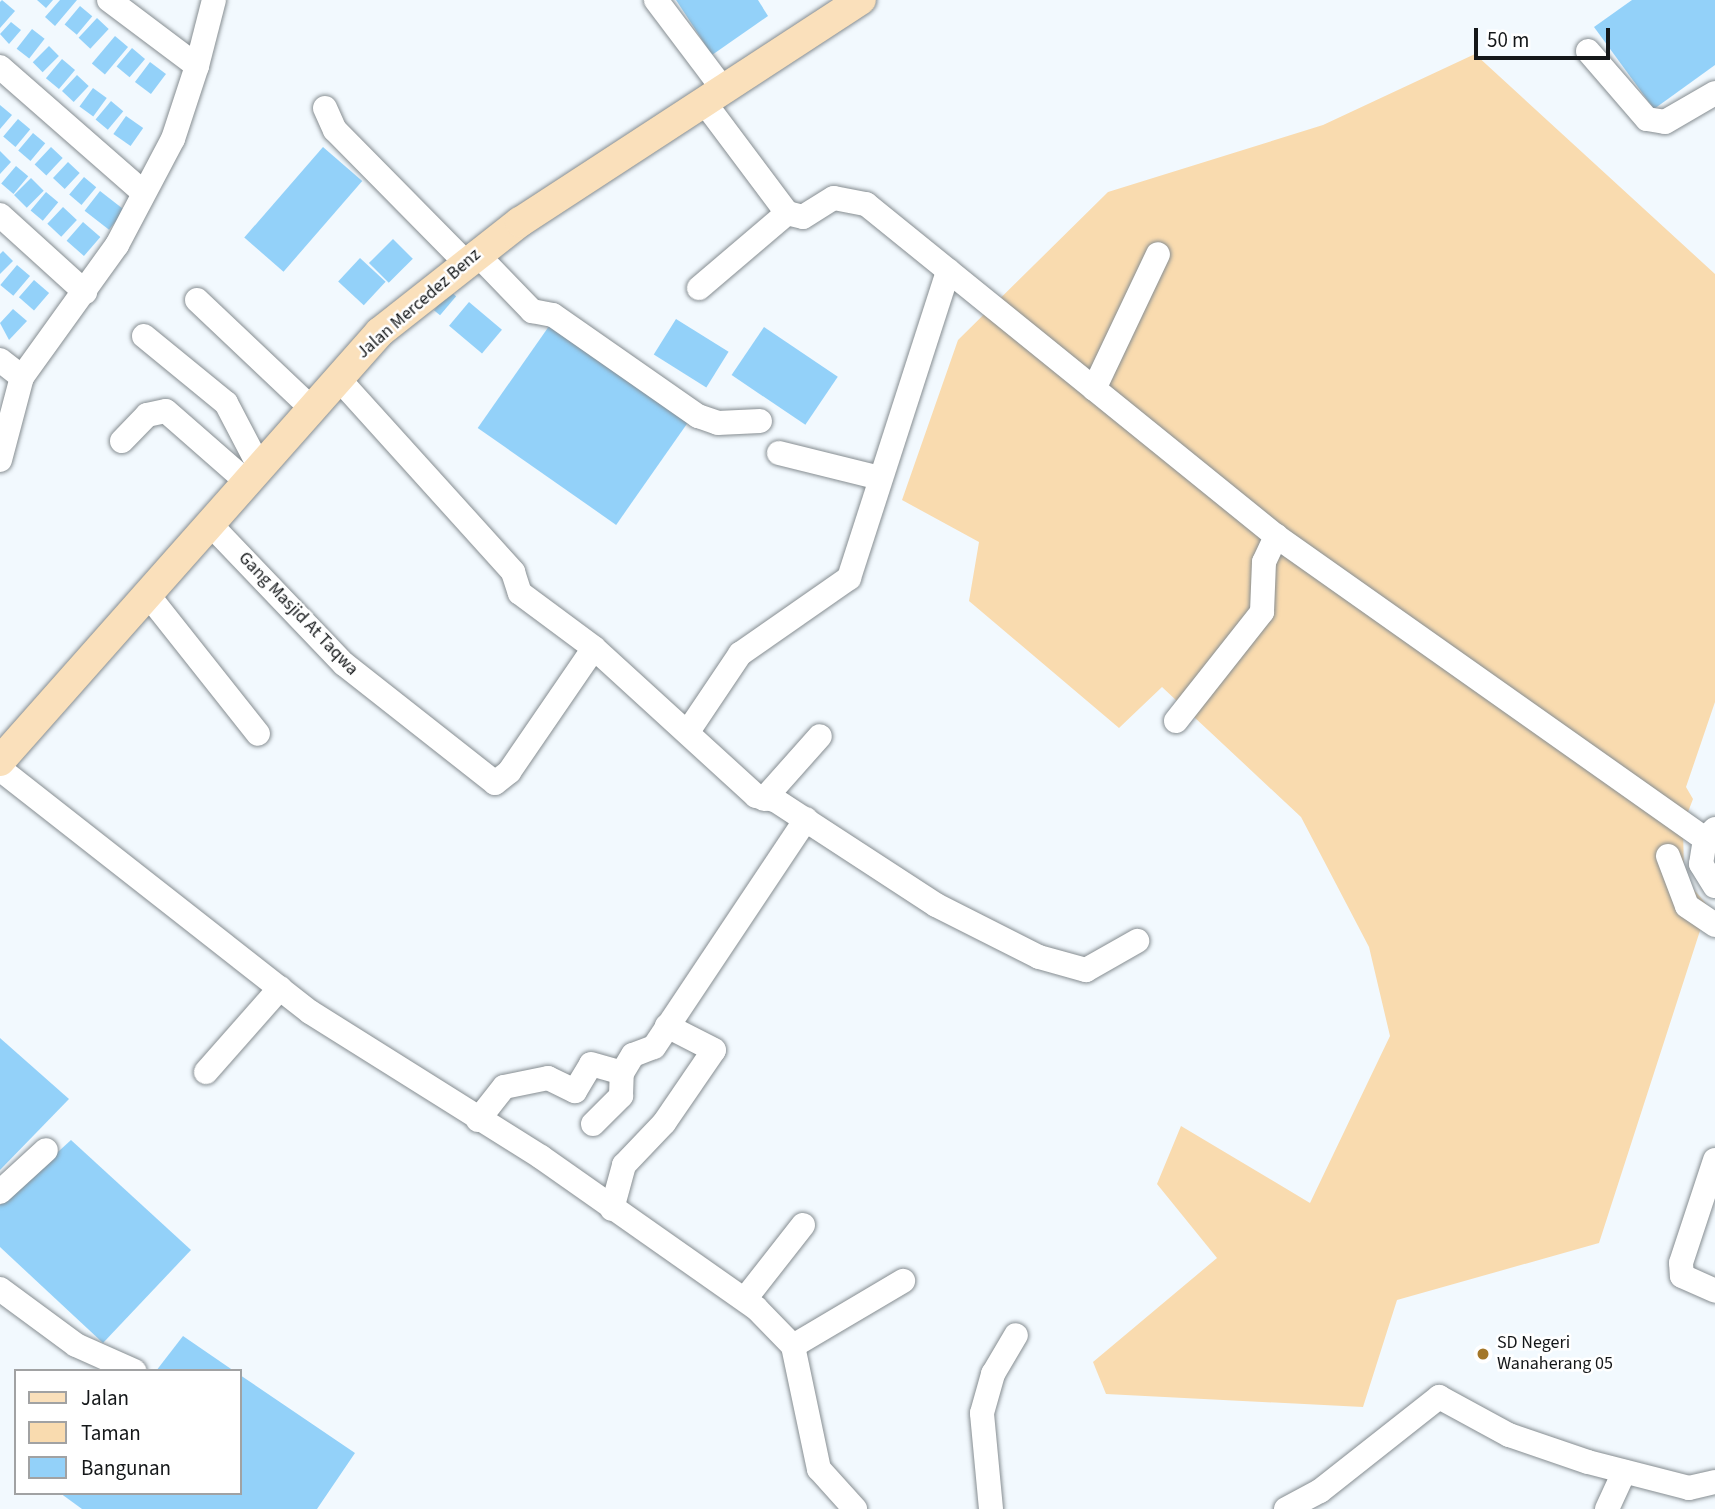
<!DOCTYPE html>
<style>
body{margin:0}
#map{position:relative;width:1715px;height:1509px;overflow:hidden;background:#f2f9fe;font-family:"Source Sans 3",sans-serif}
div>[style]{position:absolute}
.green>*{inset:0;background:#f9dbaf}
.building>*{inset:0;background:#93d1f9;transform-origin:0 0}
.roads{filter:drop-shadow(0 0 2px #868d91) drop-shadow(0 0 2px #868d91)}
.minor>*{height:24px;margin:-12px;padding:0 12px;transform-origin:12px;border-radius:12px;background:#fff}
.major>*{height:30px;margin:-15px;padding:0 15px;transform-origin:15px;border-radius:15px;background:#fae0bb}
.dots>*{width:19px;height:19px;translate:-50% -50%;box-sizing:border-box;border:4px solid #fff;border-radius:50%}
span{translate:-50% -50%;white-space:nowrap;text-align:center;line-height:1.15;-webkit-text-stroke:5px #fff;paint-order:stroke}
.street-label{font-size:18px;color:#141719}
.poi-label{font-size:18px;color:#141719}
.left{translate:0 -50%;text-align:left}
.legend{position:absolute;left:14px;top:1369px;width:228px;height:126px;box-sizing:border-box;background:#fff;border:2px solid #a1a2a3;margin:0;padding:9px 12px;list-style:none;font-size:21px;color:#141719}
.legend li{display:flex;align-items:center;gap:14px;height:35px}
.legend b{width:35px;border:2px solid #a1a2a3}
.scale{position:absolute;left:1474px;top:28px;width:136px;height:32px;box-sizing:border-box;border:4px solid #141719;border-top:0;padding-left:9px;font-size:21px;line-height:24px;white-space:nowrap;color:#141719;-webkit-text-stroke:5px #fff;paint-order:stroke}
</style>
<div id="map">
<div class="green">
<div style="clip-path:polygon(1475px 54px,1715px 274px,1715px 702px,1686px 787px,1693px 799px,1683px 825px,1684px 878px,1708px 906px,1599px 1243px,1397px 1300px,1363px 1407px,1106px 1394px,1093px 1362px,1217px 1258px,1157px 1184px,1181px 1126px,1310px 1203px,1390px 1036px,1369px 947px,1301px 817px,1162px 687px,1119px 728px,969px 601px,979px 542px,902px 500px,958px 340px,1108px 192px,1323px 125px)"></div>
</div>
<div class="building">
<div style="clip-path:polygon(2px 0,15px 11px,0 28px,0 2px)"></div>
<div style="clip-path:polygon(37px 0,53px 0,46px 8px)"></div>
<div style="clip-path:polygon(60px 0,77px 0,55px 26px,45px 17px)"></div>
<div style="clip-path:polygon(676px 0,758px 0,768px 16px,712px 55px)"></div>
<div style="clip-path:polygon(1632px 0,1715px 0,1715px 65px,1654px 109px,1594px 27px)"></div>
<div style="left:80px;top:6px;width:16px;height:24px;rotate:40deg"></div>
<div style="left:97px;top:18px;width:16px;height:27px;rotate:43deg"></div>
<div style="clip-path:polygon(11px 22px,21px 30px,9px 44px,0 34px)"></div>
<div style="left:32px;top:29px;width:16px;height:25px;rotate:38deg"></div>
<div style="left:115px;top:36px;width:17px;height:36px;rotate:40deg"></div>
<div style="left:49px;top:46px;width:14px;height:23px;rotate:45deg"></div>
<div style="left:132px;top:48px;width:17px;height:24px;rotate:40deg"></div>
<div style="left:62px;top:59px;width:17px;height:25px;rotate:40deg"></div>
<div style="left:150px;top:62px;width:20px;height:25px;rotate:37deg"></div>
<div style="left:77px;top:75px;width:16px;height:22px;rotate:43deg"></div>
<div style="left:93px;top:88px;width:17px;height:23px;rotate:36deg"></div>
<div style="left:111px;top:101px;width:16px;height:24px;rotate:40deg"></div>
<div style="clip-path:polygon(0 105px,12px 115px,0 129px)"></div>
<div style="left:126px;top:116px;width:21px;height:22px;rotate:35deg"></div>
<div style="left:18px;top:119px;width:16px;height:23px;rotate:40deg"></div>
<div style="left:33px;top:133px;width:16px;height:23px;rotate:40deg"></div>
<div style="left:51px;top:147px;width:16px;height:24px;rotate:43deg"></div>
<div style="left:323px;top:147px;width:52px;height:120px;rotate:41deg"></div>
<div style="clip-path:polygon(0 151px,11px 162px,0 174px)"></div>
<div style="left:68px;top:162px;width:16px;height:22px;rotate:43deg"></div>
<div style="left:16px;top:166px;width:16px;height:23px;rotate:40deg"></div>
<div style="left:84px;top:177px;width:16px;height:23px;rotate:40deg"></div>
<div style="left:31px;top:178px;width:18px;height:24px;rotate:45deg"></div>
<div style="left:100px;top:191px;width:31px;height:25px;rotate:38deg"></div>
<div style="left:46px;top:192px;width:16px;height:24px;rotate:40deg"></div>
<div style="left:63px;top:207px;width:19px;height:23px;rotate:43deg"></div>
<div style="left:83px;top:222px;width:23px;height:25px;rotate:41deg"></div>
<div style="left:393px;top:239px;width:28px;height:34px;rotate:45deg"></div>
<div style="clip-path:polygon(3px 251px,13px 261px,0 274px,0 254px)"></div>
<div style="left:360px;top:258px;width:35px;height:32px;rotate:43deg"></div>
<div style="left:17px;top:265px;width:17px;height:26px;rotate:40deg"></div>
<div style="left:34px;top:280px;width:20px;height:23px;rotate:41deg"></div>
<div style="left:450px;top:291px;width:8px;height:25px;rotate:40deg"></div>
<div style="left:469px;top:302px;width:43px;height:31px;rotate:40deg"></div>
<div style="clip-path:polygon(13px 309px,27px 321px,9px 340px,0 323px)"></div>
<div style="left:554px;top:319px;width:169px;height:133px;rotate:35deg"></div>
<div style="left:676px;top:319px;width:62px;height:42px;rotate:32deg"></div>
<div style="left:764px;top:327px;width:89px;height:58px;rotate:34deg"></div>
<div style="clip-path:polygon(0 1038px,69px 1099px,0 1170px)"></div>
<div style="clip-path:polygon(71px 1140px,191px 1250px,103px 1343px,0 1247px,0 1205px)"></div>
<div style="clip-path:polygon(183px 1336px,234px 1371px,156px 1371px)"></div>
<div style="clip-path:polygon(240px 1375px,355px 1453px,317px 1509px,82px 1509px,60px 1493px,240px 1493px)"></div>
</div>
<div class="roads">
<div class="minor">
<div style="left:656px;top:0;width:111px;rotate:53deg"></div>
<div style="left:1588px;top:51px;width:90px;rotate:49.1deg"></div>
<div style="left:1647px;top:119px;width:18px;rotate:9deg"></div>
<div style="left:1665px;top:122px;width:58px;rotate:-30.1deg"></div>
<div style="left:197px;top:66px;width:68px;rotate:-75.6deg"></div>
<div style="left:0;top:67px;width:190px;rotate:41.2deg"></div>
<div style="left:704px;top:102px;width:139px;rotate:53.2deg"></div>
<div style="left:787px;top:213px;width:16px;rotate:14deg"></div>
<div style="left:803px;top:217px;width:36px;rotate:-32deg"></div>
<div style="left:834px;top:198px;width:33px;rotate:11deg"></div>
<div style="left:866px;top:204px;width:528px;rotate:39deg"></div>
<div style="left:1276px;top:536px;width:525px;rotate:35.23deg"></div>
<div style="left:325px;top:108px;width:24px;rotate:66deg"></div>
<div style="left:335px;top:130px;width:184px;rotate:45.4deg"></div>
<div style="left:0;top:215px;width:115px;rotate:42.2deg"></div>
<div style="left:476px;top:253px;width:81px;rotate:46deg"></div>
<div style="left:532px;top:311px;width:21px;rotate:11deg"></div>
<div style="left:553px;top:315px;width:177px;rotate:34.9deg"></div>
<div style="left:698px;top:416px;width:21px;rotate:19deg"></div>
<div style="left:718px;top:423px;width:42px;rotate:-2.7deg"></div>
<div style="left:699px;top:288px;width:116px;rotate:-40.4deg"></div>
<div style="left:197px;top:300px;width:156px;rotate:43.4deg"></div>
<div style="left:144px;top:336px;width:106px;rotate:39.3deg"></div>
<div style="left:226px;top:403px;width:71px;rotate:62.4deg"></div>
<div style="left:0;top:360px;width:28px;rotate:38deg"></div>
<div style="left:337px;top:377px;width:263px;rotate:47.9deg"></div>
<div style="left:513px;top:572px;width:22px;rotate:72deg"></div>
<div style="left:520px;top:593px;width:92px;rotate:36.6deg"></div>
<div style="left:594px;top:648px;width:219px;rotate:42.4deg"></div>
<div style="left:756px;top:796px;width:19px;rotate:12deg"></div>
<div style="left:775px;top:800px;width:192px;rotate:33.1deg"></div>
<div style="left:936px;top:905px;width:115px;rotate:26.8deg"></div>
<div style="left:1039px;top:957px;width:49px;rotate:15.5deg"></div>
<div style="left:1086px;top:970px;width:59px;rotate:-29.6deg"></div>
<div style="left:1094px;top:389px;width:149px;rotate:-64.6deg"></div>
<div style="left:122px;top:441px;width:36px;rotate:-46deg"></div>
<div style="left:147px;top:415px;width:19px;rotate:-12deg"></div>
<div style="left:166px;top:411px;width:108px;rotate:41.2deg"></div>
<div style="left:779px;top:453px;width:104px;rotate:13.9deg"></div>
<div style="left:0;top:460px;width:86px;rotate:-75.2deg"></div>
<div style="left:22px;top:377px;width:163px;rotate:-54.3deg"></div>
<div style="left:117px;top:245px;width:120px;rotate:-62.2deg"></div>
<div style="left:173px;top:139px;width:77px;rotate:-71.8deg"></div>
<div style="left:197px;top:66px;width:110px;rotate:-143.1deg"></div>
<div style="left:210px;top:524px;width:194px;rotate:46.3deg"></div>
<div style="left:344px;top:664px;width:192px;rotate:38.2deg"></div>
<div style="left:495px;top:783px;width:18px;rotate:-38deg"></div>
<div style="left:509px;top:772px;width:150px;rotate:-55.6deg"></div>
<div style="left:148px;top:595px;width:177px;rotate:51.6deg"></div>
<div style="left:1176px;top:721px;width:139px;rotate:-51.7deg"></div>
<div style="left:1262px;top:612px;width:50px;rotate:-87.7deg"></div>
<div style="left:1264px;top:562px;width:29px;rotate:-65deg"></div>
<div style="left:689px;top:730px;width:92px;rotate:-56.1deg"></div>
<div style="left:740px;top:654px;width:133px;rotate:-34.9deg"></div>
<div style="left:849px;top:578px;width:323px;rotate:-72.1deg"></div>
<div style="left:0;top:769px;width:394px;rotate:38.1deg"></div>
<div style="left:310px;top:1012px;width:273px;rotate:32.1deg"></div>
<div style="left:541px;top:1157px;width:263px;rotate:35.1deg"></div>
<div style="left:756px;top:1308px;width:53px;rotate:45.8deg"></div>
<div style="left:793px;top:1346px;width:126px;rotate:78.1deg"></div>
<div style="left:819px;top:1469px;width:54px;rotate:48deg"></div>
<div style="left:764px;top:799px;width:84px;rotate:-48.4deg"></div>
<div style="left:1715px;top:829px;width:14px;rotate:135deg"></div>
<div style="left:1705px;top:839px;width:25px;rotate:99deg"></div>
<div style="left:1701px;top:864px;width:26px;rotate:58deg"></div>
<div style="left:1668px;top:856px;width:53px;rotate:69.2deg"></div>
<div style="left:1687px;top:906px;width:34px;rotate:34deg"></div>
<div style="left:206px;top:1072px;width:112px;rotate:-48.6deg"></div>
<div style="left:478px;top:1120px;width:42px;rotate:-51.8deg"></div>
<div style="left:504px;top:1087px;width:45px;rotate:-11.6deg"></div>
<div style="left:548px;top:1078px;width:30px;rotate:26deg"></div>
<div style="left:575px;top:1091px;width:31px;rotate:-59deg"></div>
<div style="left:591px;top:1064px;width:32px;rotate:16deg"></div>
<div style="left:622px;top:1073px;width:21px;rotate:-59deg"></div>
<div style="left:633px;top:1055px;width:22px;rotate:-21deg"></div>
<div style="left:654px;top:1047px;width:274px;rotate:-56.3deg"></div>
<div style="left:593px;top:1124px;width:40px;rotate:-45deg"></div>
<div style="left:621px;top:1096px;width:23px;rotate:-88deg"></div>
<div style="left:1715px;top:1160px;width:108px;rotate:108.3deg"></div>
<div style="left:1681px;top:1263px;width:13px;rotate:86deg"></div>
<div style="left:1682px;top:1276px;width:36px;rotate:24deg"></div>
<div style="left:0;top:1192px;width:62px;rotate:-42.4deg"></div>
<div style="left:612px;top:1209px;width:46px;rotate:-74.7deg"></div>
<div style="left:624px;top:1165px;width:58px;rotate:-46.4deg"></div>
<div style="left:664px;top:1123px;width:88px;rotate:-55.6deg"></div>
<div style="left:714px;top:1050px;width:53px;rotate:-152.9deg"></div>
<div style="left:0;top:1289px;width:94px;rotate:36.4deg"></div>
<div style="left:76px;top:1345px;width:64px;rotate:24.1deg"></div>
<div style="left:745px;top:1299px;width:94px;rotate:-51.9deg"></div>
<div style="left:793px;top:1346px;width:128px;rotate:-30.6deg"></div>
<div style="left:991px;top:1509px;width:96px;rotate:-95.4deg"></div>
<div style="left:982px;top:1413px;width:41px;rotate:-74.2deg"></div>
<div style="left:993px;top:1374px;width:45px;rotate:-59.5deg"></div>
<div style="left:1286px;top:1509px;width:38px;rotate:-28deg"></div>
<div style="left:1320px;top:1491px;width:152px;rotate:-38.3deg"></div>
<div style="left:1439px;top:1397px;width:80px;rotate:28.5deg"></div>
<div style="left:1509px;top:1435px;width:83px;rotate:18.9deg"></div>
<div style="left:1588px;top:1462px;width:104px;rotate:14.4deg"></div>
<div style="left:1689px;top:1488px;width:27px;rotate:-13deg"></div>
<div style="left:1607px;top:1509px;width:41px;rotate:-65.3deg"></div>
</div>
<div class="major">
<div style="left:0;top:761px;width:573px;rotate:-48.47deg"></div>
<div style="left:380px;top:332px;width:178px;rotate:-38.2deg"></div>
<div style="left:520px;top:222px;width:407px;rotate:-33.1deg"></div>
</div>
</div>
<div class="dots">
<div style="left:1483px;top:1354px;background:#a37628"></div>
</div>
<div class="street-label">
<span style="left:419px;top:304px;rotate:-41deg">Jalan Mercedez Benz</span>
<span style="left:298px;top:614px;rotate:46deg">Gang Masjid At Taqwa</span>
</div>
<div class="poi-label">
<span class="left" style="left:1497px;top:1354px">SD Negeri<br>Wanaherang 05</span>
</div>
<ul class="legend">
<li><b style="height:9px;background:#fae0bb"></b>Jalan</li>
<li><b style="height:19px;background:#f9dbaf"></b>Taman</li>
<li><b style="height:19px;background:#93d1f9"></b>Bangunan</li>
</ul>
<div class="scale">50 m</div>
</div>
